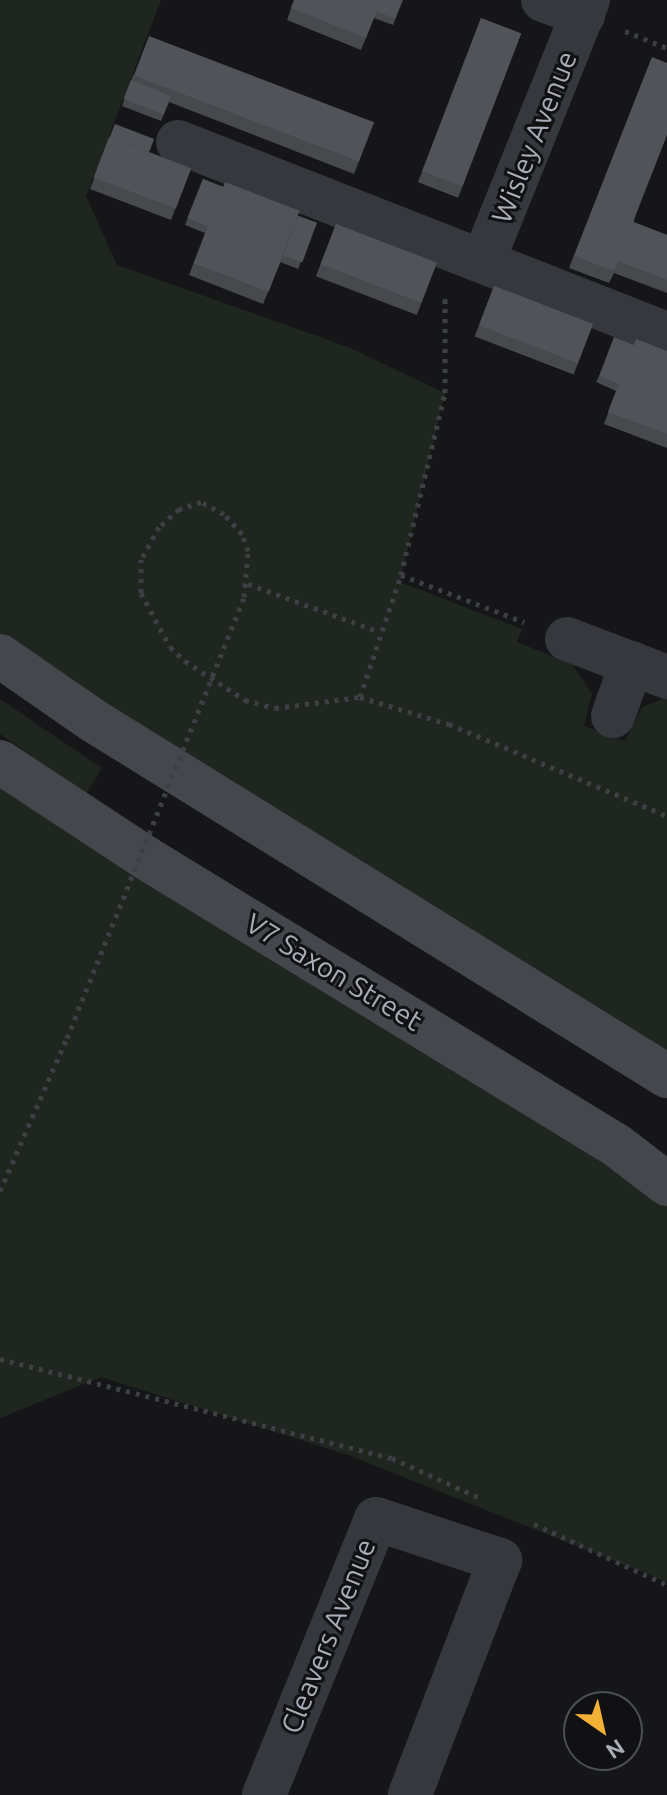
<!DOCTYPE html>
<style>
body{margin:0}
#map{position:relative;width:667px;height:1795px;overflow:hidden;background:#161618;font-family:Ubuntu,sans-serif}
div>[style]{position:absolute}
.green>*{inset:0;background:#1e261f}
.path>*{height:5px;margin-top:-2.5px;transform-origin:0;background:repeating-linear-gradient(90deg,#3d3f44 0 4px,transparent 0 10px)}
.street>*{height:44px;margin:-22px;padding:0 22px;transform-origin:22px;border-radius:22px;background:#37383d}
.secondary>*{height:44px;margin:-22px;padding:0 22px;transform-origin:22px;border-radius:22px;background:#45474d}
.path-bridge>*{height:5px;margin-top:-2.5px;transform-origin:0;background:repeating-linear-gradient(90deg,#3d3f44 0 4px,transparent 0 10px)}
.wall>*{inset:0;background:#47494d;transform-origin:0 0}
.building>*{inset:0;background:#525359;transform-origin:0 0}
span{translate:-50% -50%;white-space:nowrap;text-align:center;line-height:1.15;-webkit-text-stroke:6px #111113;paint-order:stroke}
.street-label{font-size:28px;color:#a8adb8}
.north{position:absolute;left:563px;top:1691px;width:80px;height:80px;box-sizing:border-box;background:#111113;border:2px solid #4d4f55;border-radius:50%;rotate:146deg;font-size:22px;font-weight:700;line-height:32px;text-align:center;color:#a8adb8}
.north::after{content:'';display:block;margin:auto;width:28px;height:36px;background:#f2b134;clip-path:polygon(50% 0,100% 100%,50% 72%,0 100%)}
</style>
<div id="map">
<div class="green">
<div style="clip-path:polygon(0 0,161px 0,86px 196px,117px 265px,348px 347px,445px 393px,400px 582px,522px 629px,517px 642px,572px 664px,592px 694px,584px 726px,625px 741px,642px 707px,667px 697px,667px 1076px,0 656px)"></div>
<div style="clip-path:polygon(0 699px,102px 768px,86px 794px,0 734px)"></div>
<div style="clip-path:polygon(0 762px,667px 1184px,667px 1582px,351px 1456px,101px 1377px,0 1418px)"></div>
</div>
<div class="path">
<div style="left:625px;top:31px;width:45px;rotate:22deg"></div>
<div style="left:401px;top:575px;width:132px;rotate:20.9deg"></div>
<div style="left:248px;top:584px;width:140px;rotate:20deg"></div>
<div style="left:244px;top:597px;width:46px;rotate:-85deg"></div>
<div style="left:248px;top:551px;width:18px;rotate:-109deg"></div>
<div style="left:242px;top:534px;width:27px;rotate:-132deg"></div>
<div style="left:224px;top:514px;width:26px;rotate:-152deg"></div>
<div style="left:201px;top:502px;width:23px;rotate:162deg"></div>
<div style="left:179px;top:509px;width:27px;rotate:138deg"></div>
<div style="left:159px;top:527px;width:37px;rotate:119deg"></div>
<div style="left:141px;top:559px;width:34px;rotate:90deg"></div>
<div style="left:141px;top:593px;width:61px;rotate:61.8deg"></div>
<div style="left:170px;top:647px;width:21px;rotate:43deg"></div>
<div style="left:185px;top:661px;width:72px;rotate:33deg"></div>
<div style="left:245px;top:700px;width:31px;rotate:15deg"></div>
<div style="left:275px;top:708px;width:86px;rotate:-7.4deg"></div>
<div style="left:360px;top:697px;width:129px;rotate:-71.4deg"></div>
<div style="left:401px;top:575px;width:187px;rotate:-76.4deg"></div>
<div style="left:445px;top:393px;width:96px;rotate:-90deg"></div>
<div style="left:360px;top:697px;width:93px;rotate:16.9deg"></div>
<div style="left:449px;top:724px;width:237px;rotate:22.9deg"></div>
<div style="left:0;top:1191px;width:167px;rotate:-66.4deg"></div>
<div style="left:0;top:1359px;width:404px;rotate:14.2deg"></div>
<div style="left:392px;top:1458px;width:99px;rotate:24.5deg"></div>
<div style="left:534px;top:1524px;width:146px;rotate:24.6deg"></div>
</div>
<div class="street">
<div style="left:543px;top:0;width:43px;rotate:20.6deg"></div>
<div style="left:178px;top:142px;width:525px;rotate:21.44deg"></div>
<div style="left:484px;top:259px;width:279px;rotate:-68.1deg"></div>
<div style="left:567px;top:639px;width:107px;rotate:20.8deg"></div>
<div style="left:613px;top:716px;width:56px;rotate:-70.3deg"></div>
<div style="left:264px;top:1795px;width:298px;rotate:-67.9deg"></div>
<div style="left:376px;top:1519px;width:131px;rotate:18.3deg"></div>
<div style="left:500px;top:1560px;width:252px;rotate:111deg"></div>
</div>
<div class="secondary">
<div style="left:0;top:656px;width:114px;rotate:34.7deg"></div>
<div style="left:94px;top:721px;width:674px;rotate:31.78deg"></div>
<div style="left:0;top:762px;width:175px;rotate:33.3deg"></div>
<div style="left:146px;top:858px;width:551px;rotate:31.41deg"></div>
<div style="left:616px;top:1145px;width:64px;rotate:37.4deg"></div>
</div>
<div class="path-bridge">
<div style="left:67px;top:1038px;width:475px;rotate:-68.1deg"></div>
</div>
<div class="wall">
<div style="clip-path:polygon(294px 0,403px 0,393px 25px,374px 18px,361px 50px,287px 20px)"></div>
<div style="left:481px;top:18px;width:43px;height:176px;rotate:21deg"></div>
<div style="clip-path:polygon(652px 57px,634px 222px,667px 235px,667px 293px,614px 273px,609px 283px,569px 268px)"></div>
<div style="clip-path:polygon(133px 75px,374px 122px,354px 174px,169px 102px,161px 121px,122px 106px)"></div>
<div style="clip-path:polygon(115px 124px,149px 152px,191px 168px,171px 220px,90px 189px)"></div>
<div style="clip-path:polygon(203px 179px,317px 223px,298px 269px,280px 262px,283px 256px,263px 304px,189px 275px,205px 233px,185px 225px)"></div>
<div style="left:336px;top:224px;width:108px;height:56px;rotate:21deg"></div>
<div style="left:494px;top:286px;width:106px;height:54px;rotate:21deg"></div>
<div style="clip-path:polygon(634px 345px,667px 351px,667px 448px,604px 424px,616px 391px,596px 382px,599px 376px)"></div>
</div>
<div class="building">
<div style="clip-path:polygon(294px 0,381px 0,366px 38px,291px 8px)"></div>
<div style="clip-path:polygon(381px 0,402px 0,395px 19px,376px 11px)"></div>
<div style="left:481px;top:18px;width:43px;height:164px;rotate:21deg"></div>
<div style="left:149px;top:36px;width:241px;height:42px;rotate:21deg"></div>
<div style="clip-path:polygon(652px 57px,667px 63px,667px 135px,633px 222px,667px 235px,667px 280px,618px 261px,614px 271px,574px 256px)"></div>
<div style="left:131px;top:80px;width:43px;height:20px;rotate:22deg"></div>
<div style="left:115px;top:124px;width:42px;height:14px;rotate:21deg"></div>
<div style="left:109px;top:137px;width:88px;height:43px;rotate:21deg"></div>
<div style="left:203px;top:179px;width:22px;height:42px;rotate:22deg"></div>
<div style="left:225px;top:182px;width:80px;height:87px;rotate:21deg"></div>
<div style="left:298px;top:216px;width:20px;height:42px;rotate:20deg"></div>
<div style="left:336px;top:224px;width:108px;height:43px;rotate:21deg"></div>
<div style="left:494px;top:286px;width:106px;height:42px;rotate:21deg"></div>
<div style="left:614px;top:337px;width:22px;height:42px;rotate:21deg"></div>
<div style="clip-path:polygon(636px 339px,667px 351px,667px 434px,608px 412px)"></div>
</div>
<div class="street-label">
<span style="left:534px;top:137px;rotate:-68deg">Wisley Avenue</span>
<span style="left:334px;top:972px;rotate:31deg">V7 Saxon Street</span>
<span style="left:328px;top:1636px;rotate:-68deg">Cleavers Avenue</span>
</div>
<div class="north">N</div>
</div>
